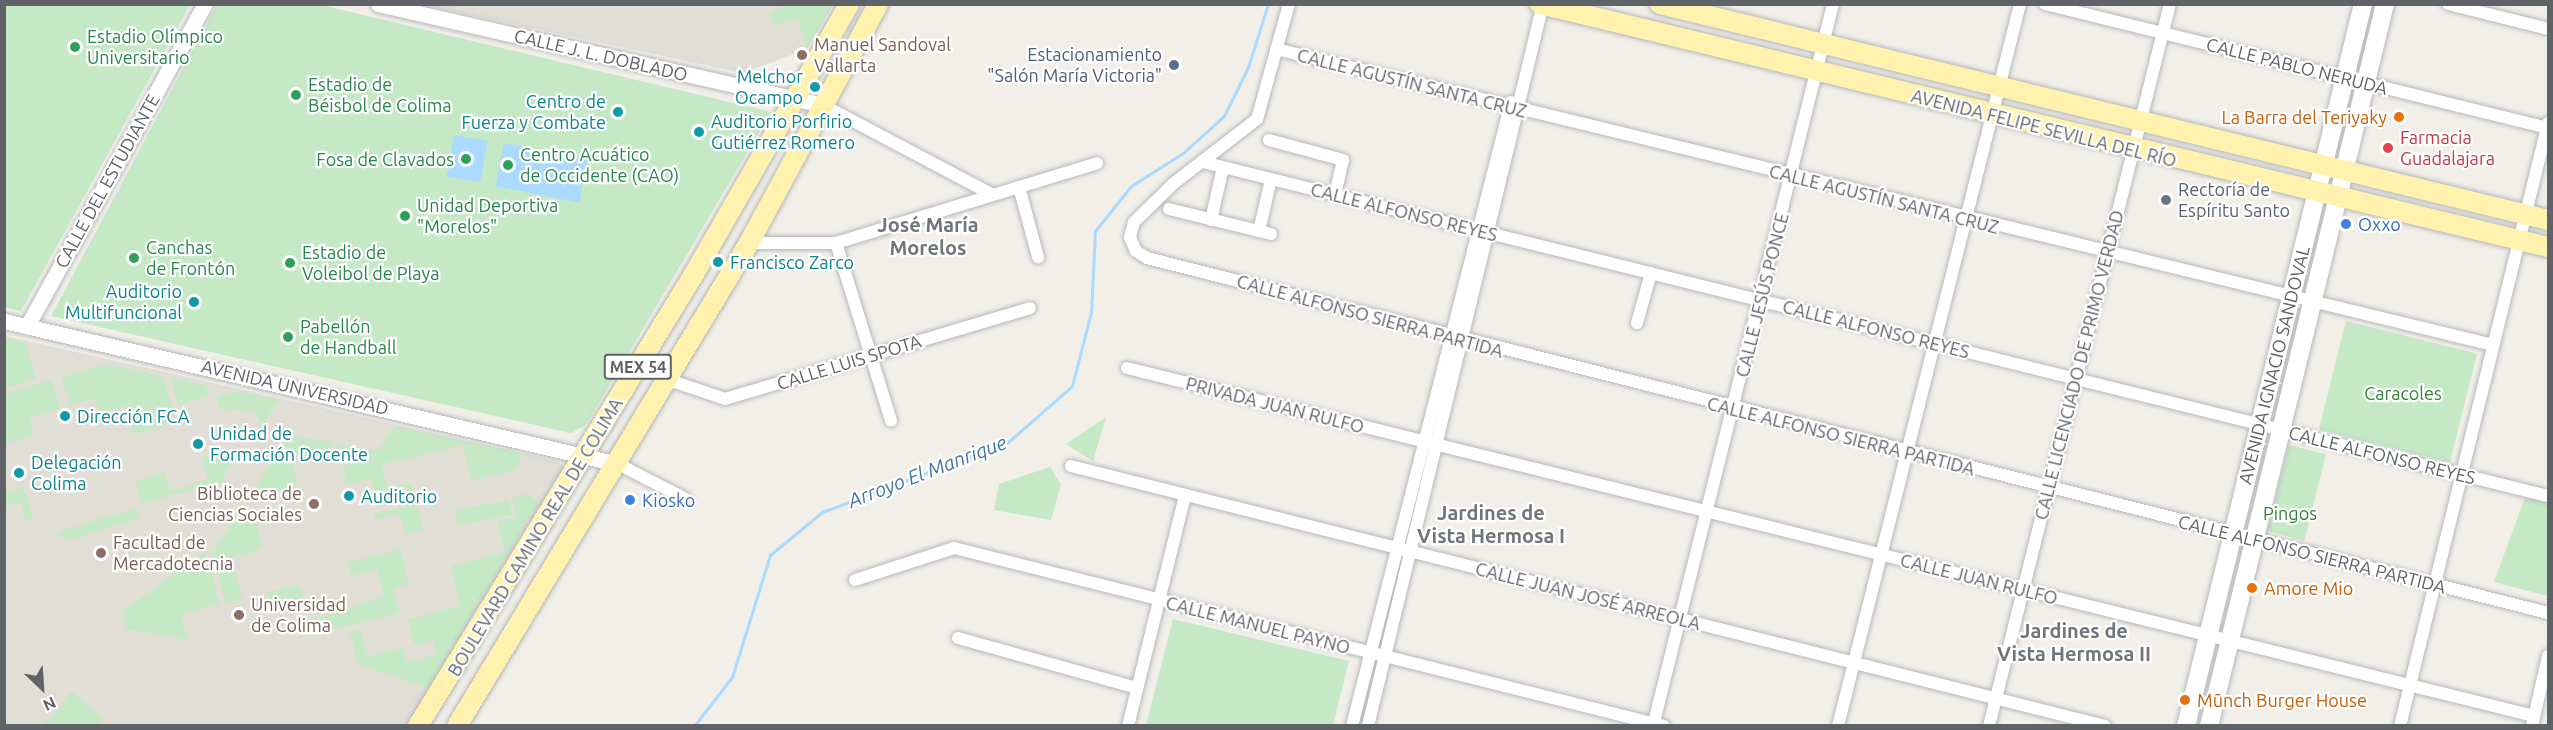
<!DOCTYPE html>
<meta charset="utf-8">
<style>
body{margin:0}
#map{position:relative;width:2553px;height:730px;overflow:hidden;background:#f1efe8;font-family:Ubuntu,sans-serif}
div>[style]{position:absolute}
.education>*{inset:0;background:#e1ded6}
.green>*{inset:0;background:#c5e8c5;transform-origin:0 0}
.water>*{inset:0;background:#aadaff;transform-origin:0 0}
.stream>*{height:3px;margin:-1.5px;padding:0 1.5px;transform-origin:1.5px;border-radius:1.5px;background:#aadaff}
.roads{filter:drop-shadow(0 0 2px #b5b8bc) drop-shadow(0 0 2px #b5b8bc)}
.minor>*{height:12px;margin:-6px;padding:0 6px;transform-origin:6px;border-radius:6px;background:#fff}
.tertiary>*{height:15px;margin:-7.5px;padding:0 7.5px;transform-origin:7.5px;border-radius:7.5px;background:#fff}
.secondary>*{height:18px;margin:-9px;padding:0 9px;transform-origin:9px;border-radius:9px;background:#fff}
.primary>*{height:20px;margin:-10px;padding:0 10px;transform-origin:10px;border-radius:10px;background:#fff2af}
.dots>*{width:16px;height:16px;translate:-50% -50%;box-sizing:border-box;border:3px solid #fff;border-radius:50%}
span{translate:-50% -50%;white-space:nowrap;text-align:center;line-height:1.15;-webkit-text-stroke:4.5px #fff;paint-order:stroke}
.shield-label span{padding:2px 4px;background:#fff;border:2px solid;border-radius:4px;-webkit-text-stroke-width:0}
.shield-label{font-size:16px;color:#5f6368;font-weight:700}
.leisure-label{font-size:18px;color:#27864d}
.left{translate:0 -50%;text-align:left}
.right{translate:-100% -50%;text-align:right}
.education-label{font-size:18px;color:#785e54}
.street-label{font-size:18px;color:#5f6368}
.service-label{font-size:18px;color:#4e5e75}
.culture-label{font-size:18px;color:#0d838f}
.food-label{font-size:18px;color:#c56008}
.health-label{font-size:18px;color:#be3a42}
.worship-label{font-size:18px;color:#5b616d}
.shop-label{font-size:18px;color:#366cbe}
.park-label{font-size:18px;color:#348238}
.neighbourhood-label{font-size:20px;color:#70757a;font-weight:700}
.water-label{font-size:20px;color:#4174aa;font-style:italic}
.frame{position:absolute;inset:0;border:6px solid #5f6368;pointer-events:none}
.north{position:absolute;left:12px;top:658px;width:60px;height:60px;-webkit-text-stroke:4px #fff;paint-order:stroke;rotate:155deg;font-size:16px;font-weight:700;line-height:24px;text-align:center;color:#5f6368}
.north::after{content:'';display:block;margin:auto;width:21px;height:27px;background:#5f6368;clip-path:polygon(50% 0,100% 100%,50% 72%,0 100%)}
</style>
<div id="map">
<div class="education">
<div style="clip-path:polygon(423px 5px,833px 5px,807px 49px,743px 73px)"></div>
<div style="clip-path:polygon(5px 336px,557px 461px,564px 466px,407px 725px,5px 726px)"></div>
</div>
<div class="green">
<div style="clip-path:polygon(4px 5px,190px 5px,21px 311px,5px 307px)"></div>
<div style="clip-path:polygon(217px 5px,321px 5px,771px 112px,586px 425px,571px 433px,51px 316px)"></div>
<div style="clip-path:polygon(791px 5px,833px 5px,807px 49px,798px 18px,774px 26px,769px 12px)"></div>
<div style="left:2346px;top:321px;width:135px;height:112px;rotate:14deg"></div>
<div style="clip-path:polygon(5px 338px,26px 343px,36px 379px,5px 388px)"></div>
<div style="clip-path:polygon(107px 364px,163px 376px,173px 408px,129px 421px,125px 406px,100px 414px,95px 398px,70px 406px,62px 377px)"></div>
<div style="clip-path:polygon(170px 377px,206px 385px,209px 396px,179px 405px)"></div>
<div style="clip-path:polygon(52px 380px,60px 409px,29px 418px,34px 435px,5px 444px,5px 394px)"></div>
<div style="clip-path:polygon(238px 391px,279px 400px,259px 431px,258px 413px,219px 408px,217px 397px)"></div>
<div style="clip-path:polygon(174px 412px,167px 424px,133px 435px,131px 426px)"></div>
<div style="clip-path:polygon(1106px 417px,1093px 461px,1066px 444px)"></div>
<div style="clip-path:polygon(394px 426px,521px 453px,518px 469px,472px 480px,463px 445px,382px 464px,387px 488px,411px 483px,415px 499px,378px 507px,371px 478px,347px 484px,338px 444px,377px 451px)"></div>
<div style="clip-path:polygon(288px 435px,332px 442px,333px 447px,291px 457px,298px 487px,260px 495px,253px 492px)"></div>
<div style="left:2289px;top:445px;width:38px;height:89px;rotate:14deg"></div>
<div style="clip-path:polygon(214px 455px,234px 459px,212px 495px,200px 488px,142px 503px,135px 482px,164px 472px,171px 491px,208px 479px,202px 459px)"></div>
<div style="clip-path:polygon(1050px 467px,1061px 485px,1051px 520px,994px 510px,999px 484px)"></div>
<div style="clip-path:polygon(24px 487px,34px 518px,26px 520px,21px 502px,5px 507px,5px 493px)"></div>
<div style="clip-path:polygon(528px 494px,538px 503px,428px 688px,358px 664px,350px 632px,361px 629px,368px 656px,403px 648px,406px 662px,436px 655px,433px 640px,414px 645px,408px 619px,460px 606px,451px 566px,505px 552px,497px 522px,516px 517px,512px 498px)"></div>
<div style="clip-path:polygon(2526px 495px,2548px 501px,2548px 596px,2494px 582px)"></div>
<div style="left:509px;top:500px;width:15px;height:55px;rotate:79deg"></div>
<div style="clip-path:polygon(417px 504px,423px 531px,405px 535px,400px 514px,375px 520px,374px 514px)"></div>
<div style="clip-path:polygon(136px 508px,140px 518px,69px 540px,54px 533px)"></div>
<div style="clip-path:polygon(241px 509px,254px 512px,263px 549px,231px 557px,242px 598px,225px 603px,213px 553px)"></div>
<div style="clip-path:polygon(400px 549px,408px 584px,393px 588px,399px 613px,319px 633px,315px 620px,384px 596px,377px 569px,351px 576px,348px 562px)"></div>
<div style="clip-path:polygon(206px 551px,219px 603px,181px 614px,188px 640px,126px 629px,123px 611px)"></div>
<div style="left:300px;top:585px;width:14px;height:33px;rotate:78deg"></div>
<div style="clip-path:polygon(1173px 619px,1349px 661px,1333px 725px,1146px 725px)"></div>
<div style="clip-path:polygon(71px 691px,103px 718px,101px 725px,39px 725px,56px 714px)"></div>
</div>
<div class="water">
<div style="left:454px;top:135px;width:34px;height:42px;rotate:10deg"></div>
<div style="left:504px;top:143px;width:85px;height:44px;rotate:11deg"></div>
</div>
<div class="stream">
<div style="left:694px;top:726px;width:62px;rotate:-52.2deg"></div>
<div style="left:732px;top:677px;width:128px;rotate:-72.7deg"></div>
<div style="left:770px;top:555px;width:67px;rotate:-39.6deg"></div>
<div style="left:822px;top:512px;width:199px;rotate:-20.6deg"></div>
<div style="left:1008px;top:442px;width:85px;rotate:-41.2deg"></div>
<div style="left:1072px;top:386px;width:76px;rotate:-75.6deg"></div>
<div style="left:1091px;top:312px;width:81px;rotate:-87.2deg"></div>
<div style="left:1095px;top:231px;width:58px;rotate:-51.3deg"></div>
<div style="left:1131px;top:186px;width:62px;rotate:-32.4deg"></div>
<div style="left:1183px;top:153px;width:55px;rotate:-42.1deg"></div>
<div style="left:1224px;top:116px;width:55px;rotate:-63.9deg"></div>
<div style="left:1248px;top:67px;width:66px;rotate:-72.4deg"></div>
</div>
<div class="roads">
<div class="minor">
<div style="left:1289px;top:4px;width:119px;rotate:105.5deg"></div>
<div style="left:1257px;top:119px;width:106px;rotate:142.3deg"></div>
<div style="left:1173px;top:184px;width:54px;rotate:135.7deg"></div>
<div style="left:1134px;top:222px;width:16px;rotate:105deg"></div>
<div style="left:1130px;top:237px;width:15px;rotate:67deg"></div>
<div style="left:1136px;top:251px;width:13px;rotate:32deg"></div>
<div style="left:1147px;top:258px;width:1445px;rotate:14.22deg"></div>
<div style="left:2045px;top:4px;width:518px;rotate:13.85deg"></div>
<div style="left:2448px;top:4px;width:103px;rotate:14deg"></div>
<div style="left:1276px;top:49px;width:1252px;rotate:13.67deg"></div>
<div style="left:823px;top:105px;width:192px;rotate:27.9deg"></div>
<div style="left:1269px;top:140px;width:77px;rotate:15.1deg"></div>
<div style="left:1343px;top:160px;width:36px;rotate:103deg"></div>
<div style="left:1203px;top:162px;width:1386px;rotate:13.95deg"></div>
<div style="left:1019px;top:187px;width:73px;rotate:74.8deg"></div>
<div style="left:1169px;top:209px;width:105px;rotate:13.8deg"></div>
<div style="left:1211px;top:220px;width:54px;rotate:-77.2deg"></div>
<div style="left:1259px;top:231px;width:53px;rotate:-77deg"></div>
<div style="left:749px;top:243px;width:87px"></div>
<div style="left:836px;top:243px;width:273px;rotate:-17deg"></div>
<div style="left:836px;top:243px;width:186px;rotate:72.8deg"></div>
<div style="left:1637px;top:323px;width:52px;rotate:-74.4deg"></div>
<div style="left:1127px;top:368px;width:1449px;rotate:13.89deg"></div>
<div style="left:669px;top:380px;width:59px;rotate:18.7deg"></div>
<div style="left:725px;top:399px;width:318px;rotate:-16.6deg"></div>
<div style="left:618px;top:464px;width:76px;rotate:27.2deg"></div>
<div style="left:1071px;top:466px;width:1066px;rotate:14.11deg"></div>
<div style="left:855px;top:580px;width:104px;rotate:-17.9deg"></div>
<div style="left:954px;top:548px;width:732px;rotate:14.07deg"></div>
<div style="left:958px;top:638px;width:186px;rotate:15.6deg"></div>
<div style="left:1128px;top:726px;width:238px;rotate:-76.1deg"></div>
<div style="left:1352px;top:726px;width:644px;rotate:-75.7deg"></div>
<div style="left:1368px;top:726px;width:743px;rotate:-76.38deg"></div>
<div style="left:1653px;top:726px;width:744px;rotate:-76deg"></div>
<div style="left:1838px;top:726px;width:745px;rotate:-75.85deg"></div>
<div style="left:1989px;top:726px;width:744px;rotate:-75.93deg"></div>
<div style="left:2400px;top:726px;width:621px;rotate:-76.21deg"></div>
<div style="left:2532px;top:726px;width:72px;rotate:-77.1deg"></div>
</div>
<div class="tertiary">
<div style="left:378px;top:4px;width:456px;rotate:12.8deg"></div>
<div style="left:4px;top:321px;width:630px;rotate:13.11deg"></div>
<div style="left:27px;top:326px;width:368px;rotate:-61.1deg"></div>
</div>
<div class="secondary">
<div style="left:2186px;top:726px;width:743px;rotate:-76.23deg"></div>
<div style="left:2209px;top:726px;width:743px;rotate:-76.3deg"></div>
</div>
<div class="primary">
<div style="left:1540px;top:4px;width:1037px;rotate:13.55deg"></div>
<div style="left:1660px;top:4px;width:914px;rotate:13.67deg"></div>
<div style="left:418px;top:726px;width:530px;rotate:-58.59deg"></div>
<div style="left:694px;top:274px;width:311px;rotate:-60.1deg"></div>
<div style="left:457px;top:726px;width:564px;rotate:-58.84deg"></div>
<div style="left:749px;top:243px;width:272px;rotate:-61.6deg"></div>
</div>
</div>
<div class="dots">
<div style="left:75px;top:47px;background:#2e9e5b"></div>
<div style="left:802px;top:55px;background:#8d6e63"></div>
<div style="left:1174px;top:65px;background:#5c6f8a"></div>
<div style="left:815px;top:87px;background:#0f9aa8"></div>
<div style="left:296px;top:95px;background:#2e9e5b"></div>
<div style="left:618px;top:112px;background:#0f9aa8"></div>
<div style="left:2399px;top:117px;background:#e8710a"></div>
<div style="left:699px;top:132px;background:#0f9aa8"></div>
<div style="left:2388px;top:148px;background:#e0444e"></div>
<div style="left:466px;top:159px;background:#2e9e5b"></div>
<div style="left:508px;top:165px;background:#2e9e5b"></div>
<div style="left:2166px;top:200px;background:#6b7280"></div>
<div style="left:405px;top:216px;background:#2e9e5b"></div>
<div style="left:2346px;top:224px;background:#3f7fe0"></div>
<div style="left:134px;top:258px;background:#2e9e5b"></div>
<div style="left:718px;top:262px;background:#0f9aa8"></div>
<div style="left:290px;top:263px;background:#2e9e5b"></div>
<div style="left:194px;top:302px;background:#0f9aa8"></div>
<div style="left:288px;top:337px;background:#2e9e5b"></div>
<div style="left:65px;top:416px;background:#0f9aa8"></div>
<div style="left:198px;top:444px;background:#0f9aa8"></div>
<div style="left:19px;top:473px;background:#0f9aa8"></div>
<div style="left:349px;top:496px;background:#0f9aa8"></div>
<div style="left:630px;top:500px;background:#3f7fe0"></div>
<div style="left:314px;top:504px;background:#8d6e63"></div>
<div style="left:101px;top:553px;background:#8d6e63"></div>
<div style="left:2252px;top:588px;background:#e8710a"></div>
<div style="left:239px;top:615px;background:#8d6e63"></div>
<div style="left:2185px;top:700px;background:#e8710a"></div>
</div>
<div class="shield-label">
<span style="left:638px;top:367px">MEX 54</span>
</div>
<div class="leisure-label">
<span class="left" style="left:87px;top:47px">Estadio Olímpico<br>Universitario</span>
<span class="left" style="left:308px;top:95px">Estadio de<br>Béisbol de Colima</span>
<span class="left" style="left:520px;top:165px">Centro Acuático<br>de Occidente (CAO)</span>
<span class="right" style="left:454px;top:159px">Fosa de Clavados</span>
<span class="left" style="left:417px;top:216px">Unidad Deportiva<br>"Morelos"</span>
<span class="left" style="left:146px;top:258px">Canchas<br>de Frontón</span>
<span class="left" style="left:302px;top:263px">Estadio de<br>Voleibol de Playa</span>
<span class="left" style="left:300px;top:337px">Pabellón<br>de Handball</span>
</div>
<div class="education-label">
<span class="left" style="left:814px;top:55px">Manuel Sandoval<br>Vallarta</span>
<span class="right" style="left:302px;top:504px">Biblioteca de<br>Ciencias Sociales</span>
<span class="left" style="left:113px;top:553px">Facultad de<br>Mercadotecnia</span>
<span class="left" style="left:251px;top:615px">Universidad<br>de Colima</span>
</div>
<div class="street-label">
<span style="left:601px;top:55px;rotate:13deg">CALLE J. L. DOBLADO</span>
<span style="left:2297px;top:66px;rotate:14deg">CALLE PABLO NERUDA</span>
<span style="left:1412px;top:83px;rotate:14deg">CALLE AGUSTÍN SANTA CRUZ</span>
<span style="left:2044px;top:128px;rotate:14deg">AVENIDA FELIPE SEVILLA DEL RÍO</span>
<span style="left:107px;top:181px;rotate:-61deg">CALLE DEL ESTUDIANTE</span>
<span style="left:1884px;top:199px;rotate:14deg">CALLE AGUSTÍN SANTA CRUZ</span>
<span style="left:1404px;top:212px;rotate:14deg">CALLE ALFONSO REYES</span>
<span style="left:1762px;top:295px;rotate:-76deg">CALLE JESÚS PONCE</span>
<span style="left:1370px;top:316px;rotate:15deg">CALLE ALFONSO SIERRA PARTIDA</span>
<span style="left:1876px;top:329px;rotate:14deg">CALLE ALFONSO REYES</span>
<span style="left:849px;top:362px;rotate:-17deg">CALLE LUIS SPOTA</span>
<span style="left:2079px;top:365px;rotate:-76deg">CALLE LICENCIADO DE PRIMO VERDAD</span>
<span style="left:2274px;top:365px;rotate:-76deg">AVENIDA IGNACIO SANDOVAL</span>
<span style="left:295px;top:387px;rotate:13deg">AVENIDA UNIVERSIDAD</span>
<span style="left:1275px;top:405px;rotate:14deg">PRIVADA JUAN RULFO</span>
<span style="left:1841px;top:436px;rotate:14deg">CALLE ALFONSO SIERRA PARTIDA</span>
<span style="left:2382px;top:455px;rotate:14deg">CALLE ALFONSO REYES</span>
<span style="left:535px;top:537px;rotate:-59deg">BOULEVARD CAMINO REAL DE COLIMA</span>
<span style="left:2312px;top:554px;rotate:14deg">CALLE ALFONSO SIERRA PARTIDA</span>
<span style="left:1979px;top:579px;rotate:14deg">CALLE JUAN RULFO</span>
<span style="left:1588px;top:596px;rotate:14deg">CALLE JUAN JOSÉ ARREOLA</span>
<span style="left:1258px;top:625px;rotate:14deg">CALLE MANUEL PAYNO</span>
</div>
<div class="service-label">
<span class="right" style="left:1162px;top:65px">Estacionamiento<br>"Salón María Victoria"</span>
</div>
<div class="culture-label">
<span class="right" style="left:803px;top:87px">Melchor<br>Ocampo</span>
<span class="right" style="left:606px;top:112px">Centro de<br>Fuerza y Combate</span>
<span class="left" style="left:711px;top:132px">Auditorio Porfirio<br>Gutiérrez Romero</span>
<span class="left" style="left:730px;top:262px">Francisco Zarco</span>
<span class="right" style="left:182px;top:302px">Auditorio<br>Multifuncional</span>
<span class="left" style="left:77px;top:416px">Dirección FCA</span>
<span class="left" style="left:210px;top:444px">Unidad de<br>Formación Docente</span>
<span class="left" style="left:31px;top:473px">Delegación<br>Colima</span>
<span class="left" style="left:361px;top:496px">Auditorio</span>
</div>
<div class="food-label">
<span class="right" style="left:2387px;top:117px">La Barra del Teriyaky</span>
<span class="left" style="left:2264px;top:588px">Amore Mio</span>
<span class="left" style="left:2197px;top:700px">Mūnch Burger House</span>
</div>
<div class="health-label">
<span class="left" style="left:2400px;top:148px">Farmacia<br>Guadalajara</span>
</div>
<div class="worship-label">
<span class="left" style="left:2178px;top:200px">Rectoría de<br>Espíritu Santo</span>
</div>
<div class="shop-label">
<span class="left" style="left:2358px;top:224px">Oxxo</span>
<span class="left" style="left:642px;top:500px">Kiosko</span>
</div>
<div class="park-label">
<span style="left:2403px;top:393px">Caracoles</span>
<span style="left:2290px;top:513px">Pingos</span>
</div>
<div class="neighbourhood-label">
<span style="left:928px;top:236px">José María<br>Morelos</span>
<span style="left:1491px;top:524px">Jardines de<br>Vista Hermosa I</span>
<span style="left:2074px;top:642px">Jardines de<br>Vista Hermosa II</span>
</div>
<div class="water-label">
<span style="left:927px;top:471px;rotate:-21deg">Arroyo El Manrique</span>
</div>
<div class="frame"></div>
<div class="north">N</div>
</div>
